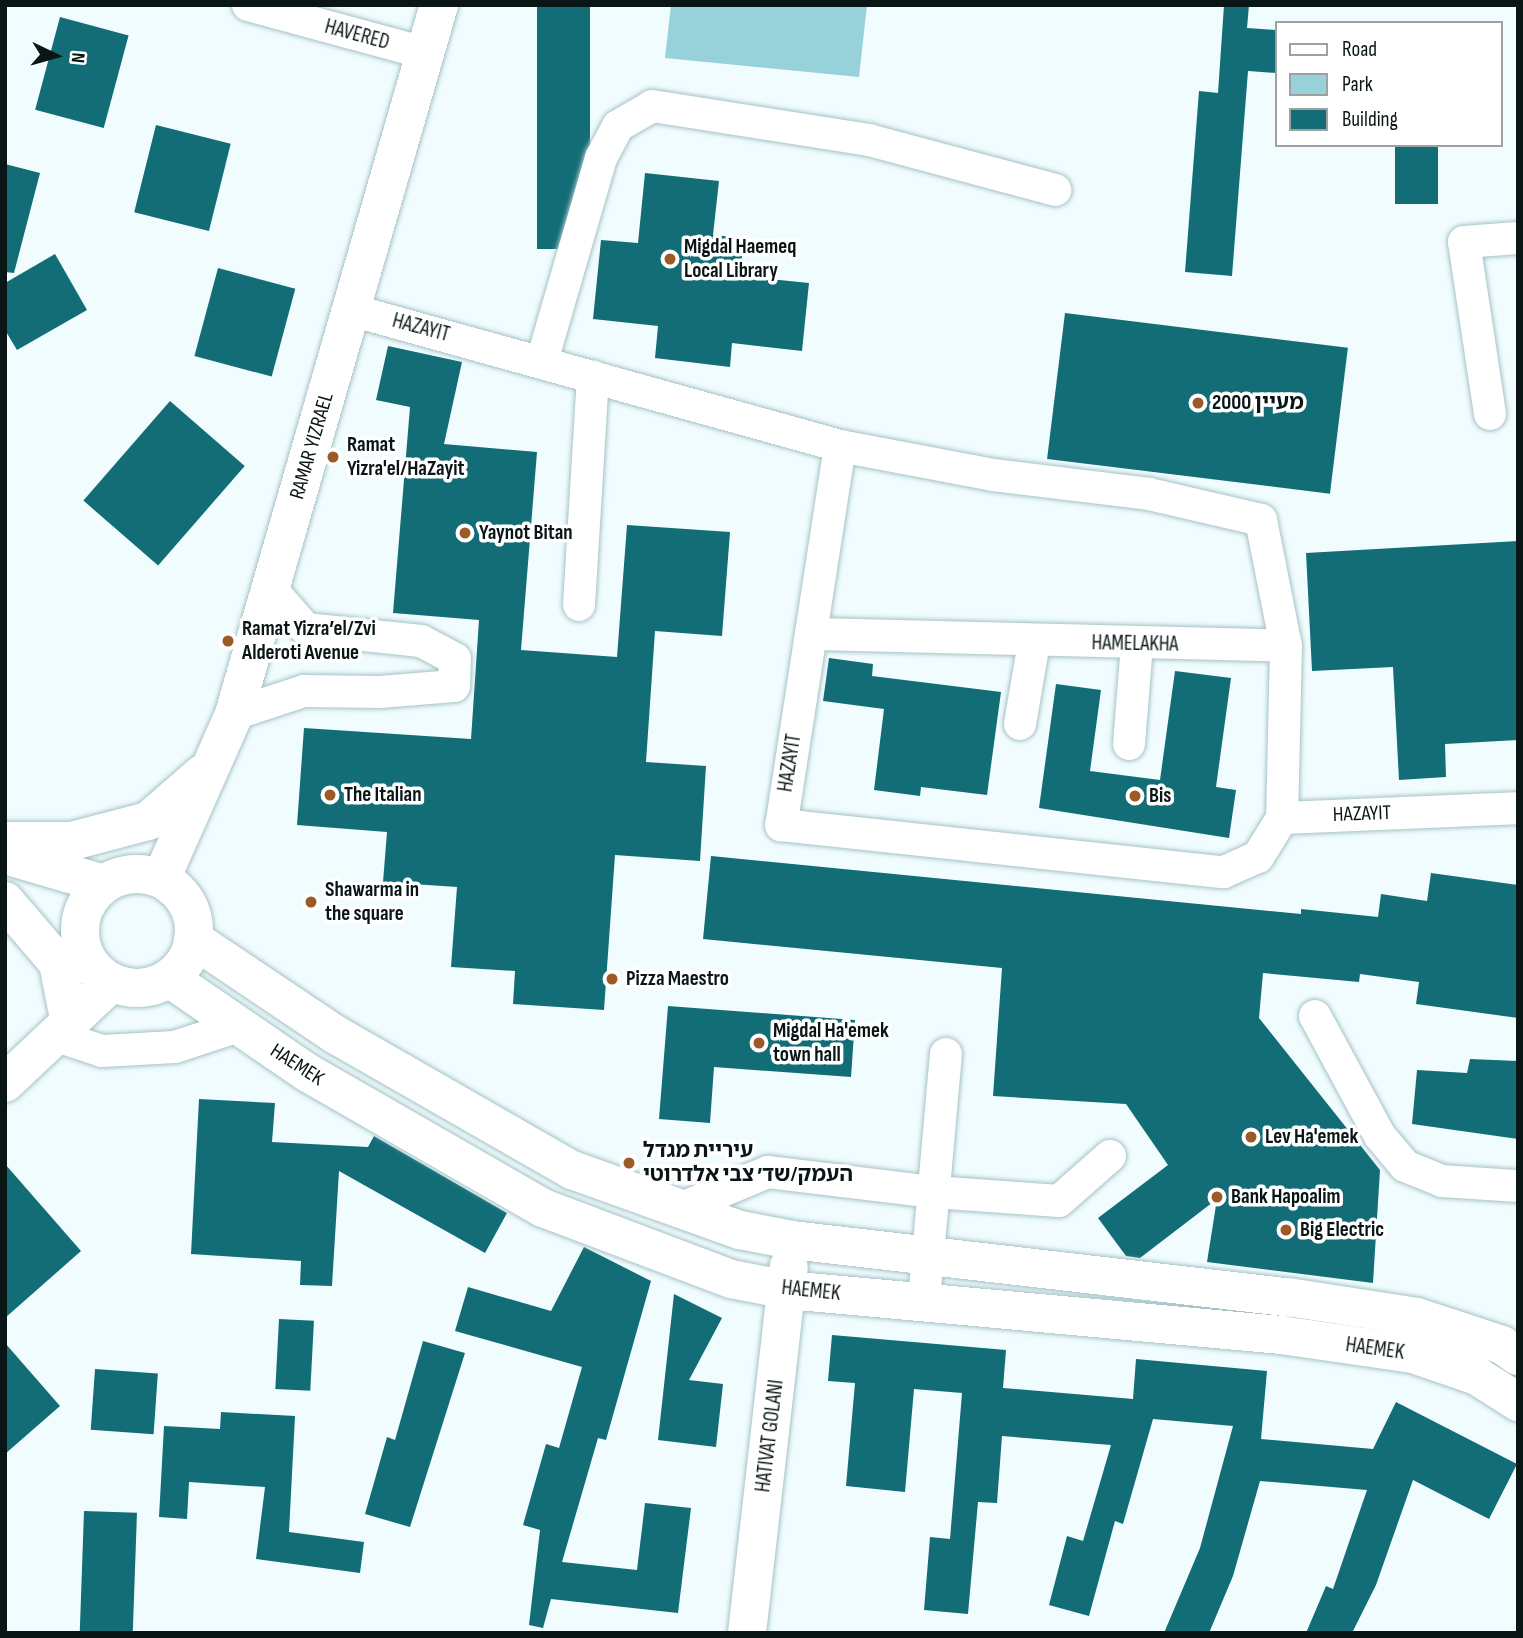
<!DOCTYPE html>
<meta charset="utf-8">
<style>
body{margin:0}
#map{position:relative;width:1523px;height:1638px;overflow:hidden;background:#f0fcfe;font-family:"Sofia Sans Condensed","Noto Sans Hebrew",sans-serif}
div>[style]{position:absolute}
.green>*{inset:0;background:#97d2da}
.building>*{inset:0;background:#136d77;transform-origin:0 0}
.roads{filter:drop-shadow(0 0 2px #a5c2c6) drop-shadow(0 0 2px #a5c2c6)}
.street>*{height:32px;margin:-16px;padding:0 16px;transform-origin:16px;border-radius:16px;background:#fff}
.secondary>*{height:38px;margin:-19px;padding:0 19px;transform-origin:19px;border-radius:19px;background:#fff}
.secondary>.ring{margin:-19px;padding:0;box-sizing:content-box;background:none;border:38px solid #fff;border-radius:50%}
.dots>*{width:19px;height:19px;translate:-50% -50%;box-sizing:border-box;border:4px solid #fff;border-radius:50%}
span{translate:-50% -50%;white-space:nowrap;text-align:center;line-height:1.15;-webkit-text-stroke:7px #fff;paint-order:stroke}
.street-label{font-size:21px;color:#0a1516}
.poi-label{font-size:21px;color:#0a1516;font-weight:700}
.left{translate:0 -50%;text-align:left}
.frame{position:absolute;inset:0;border:7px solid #0a1516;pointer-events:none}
.legend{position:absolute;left:1275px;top:21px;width:228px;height:126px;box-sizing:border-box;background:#fff;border:2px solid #9da1a2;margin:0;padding:9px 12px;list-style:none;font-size:21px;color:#0a1516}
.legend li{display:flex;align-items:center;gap:14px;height:35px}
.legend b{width:35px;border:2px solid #9da1a2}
.north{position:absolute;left:21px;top:21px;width:70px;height:70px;-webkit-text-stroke:5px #fff;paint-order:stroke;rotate:95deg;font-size:19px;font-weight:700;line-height:28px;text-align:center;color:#0a1516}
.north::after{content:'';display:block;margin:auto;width:24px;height:32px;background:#0a1516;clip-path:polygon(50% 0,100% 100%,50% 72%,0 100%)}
</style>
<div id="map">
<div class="green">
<div style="clip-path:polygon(671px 5px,867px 5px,859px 77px,665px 58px)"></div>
</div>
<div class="building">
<div style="left:537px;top:5px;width:53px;height:244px"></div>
<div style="clip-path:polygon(1224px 5px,1249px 5px,1247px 28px,1276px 30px,1276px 73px,1248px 71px,1232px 276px,1185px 272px,1199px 91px,1218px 93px)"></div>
<div style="left:60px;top:17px;width:71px;height:96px;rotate:15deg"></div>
<div style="left:156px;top:125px;width:77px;height:90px;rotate:14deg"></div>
<div style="left:1395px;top:145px;width:43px;height:59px"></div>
<div style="clip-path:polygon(5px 164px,40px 173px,14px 273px,5px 272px)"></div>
<div style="clip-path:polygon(645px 173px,719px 181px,713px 235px,744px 238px,740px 276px,809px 283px,802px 351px,732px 343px,730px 367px,655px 358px,658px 326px,593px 319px,601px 240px,638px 243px)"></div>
<div style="clip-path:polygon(55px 254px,87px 310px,17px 350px,5px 330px,5px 283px)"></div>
<div style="left:218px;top:268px;width:80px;height:91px;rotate:15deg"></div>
<div style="left:1065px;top:313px;width:285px;height:147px;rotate:7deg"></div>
<div style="clip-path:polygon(388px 346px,462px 362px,444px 444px,537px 452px,521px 650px,617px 657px,627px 525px,730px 532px,722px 636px,655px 631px,646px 762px,706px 766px,700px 861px,615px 855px,604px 1010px,513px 1004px,515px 971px,451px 967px,457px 887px,383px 882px,387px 832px,297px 825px,304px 728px,471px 739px,479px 620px,393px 613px,410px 407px,376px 400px)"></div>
<div style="left:170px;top:401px;width:99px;height:132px;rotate:41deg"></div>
<div style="clip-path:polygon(1518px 541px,1518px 740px,1445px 744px,1446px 777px,1399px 780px,1393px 667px,1312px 671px,1306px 553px)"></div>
<div style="clip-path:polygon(829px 658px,873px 664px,872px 676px,1001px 692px,987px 795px,921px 787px,920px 796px,874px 790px,884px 709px,823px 701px)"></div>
<div style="clip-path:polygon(1175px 671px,1231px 678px,1216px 787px,1236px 790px,1229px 838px,1039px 808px,1056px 684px,1101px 690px,1090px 771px,1160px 780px)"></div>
<div style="clip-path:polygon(711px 856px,1301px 914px,1301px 909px,1378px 917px,1381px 894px,1427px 901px,1431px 873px,1518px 885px,1518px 1018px,1416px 1004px,1419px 982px,1360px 974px,1359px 982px,1263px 973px,1259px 1018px,1380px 1170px,1373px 1283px,1207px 1262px,1217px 1199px,1140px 1258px,1126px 1256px,1098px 1218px,1168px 1165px,1126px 1104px,993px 1096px,1002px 968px,703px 939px)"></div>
<div style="clip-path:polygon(668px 1006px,855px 1020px,851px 1077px,714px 1067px,710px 1123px,659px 1119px)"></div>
<div style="clip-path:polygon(1470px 1059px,1518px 1061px,1518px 1139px,1412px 1124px,1417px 1070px,1467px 1073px)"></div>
<div style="clip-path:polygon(199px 1099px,275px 1103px,272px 1142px,368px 1147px,374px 1136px,507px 1213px,485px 1253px,339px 1171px,332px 1286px,300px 1285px,301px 1261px,191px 1254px)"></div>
<div style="clip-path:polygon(5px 1164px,81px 1251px,5px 1318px)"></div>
<div style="clip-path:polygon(584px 1247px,651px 1281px,606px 1440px,598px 1438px,562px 1562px,637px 1570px,645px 1503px,691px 1508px,678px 1613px,551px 1599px,543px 1628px,529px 1625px,540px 1530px,523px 1525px,546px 1444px,559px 1448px,582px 1367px,455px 1331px,468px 1287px,551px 1311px)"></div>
<div style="clip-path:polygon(674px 1294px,722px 1318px,689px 1380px,723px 1384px,716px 1447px,658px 1440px)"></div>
<div style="left:279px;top:1319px;width:35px;height:70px;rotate:3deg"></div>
<div style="clip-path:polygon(832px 1335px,1006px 1350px,1003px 1388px,1133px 1399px,1136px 1359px,1267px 1371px,1261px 1439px,1373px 1449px,1396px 1402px,1517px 1464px,1489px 1519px,1413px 1480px,1376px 1585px,1352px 1633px,1306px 1633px,1326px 1586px,1333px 1589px,1367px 1490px,1260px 1481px,1233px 1576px,1209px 1633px,1164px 1633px,1200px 1548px,1233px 1426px,1153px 1419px,1123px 1524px,1115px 1521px,1089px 1616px,1049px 1605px,1067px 1536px,1083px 1541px,1111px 1445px,1002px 1436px,997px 1503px,978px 1502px,968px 1614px,924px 1610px,930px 1537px,950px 1539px,962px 1393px,914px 1389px,905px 1492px,846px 1486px,855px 1383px,828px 1381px)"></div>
<div style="clip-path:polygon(423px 1341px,465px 1353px,410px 1527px,365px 1514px,387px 1437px,395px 1440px)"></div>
<div style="clip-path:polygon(5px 1343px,60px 1406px,5px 1454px)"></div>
<div style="left:95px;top:1369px;width:63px;height:61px;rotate:4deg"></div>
<div style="clip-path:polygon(221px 1412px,295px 1416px,289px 1532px,364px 1542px,360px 1573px,256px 1559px,265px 1487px,189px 1482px,187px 1519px,159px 1517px,164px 1426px,220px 1429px)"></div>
<div style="left:84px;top:1511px;width:53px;height:122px;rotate:2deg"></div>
</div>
<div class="roads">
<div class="street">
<div style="left:248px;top:5px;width:183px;rotate:15.2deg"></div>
<div style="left:351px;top:310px;width:508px;rotate:15.54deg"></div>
<div style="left:840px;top:446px;width:384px;rotate:98.8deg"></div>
<div style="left:781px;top:825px;width:445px;rotate:6.1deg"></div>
<div style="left:1224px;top:872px;width:37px;rotate:-24deg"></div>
<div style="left:1258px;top:857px;width:46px;rotate:-58.4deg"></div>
<div style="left:1282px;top:818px;width:236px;rotate:-2.4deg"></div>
<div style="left:542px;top:361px;width:211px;rotate:-73.8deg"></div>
<div style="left:601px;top:158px;width:36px;rotate:-62deg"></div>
<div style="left:618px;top:126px;width:39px;rotate:-30deg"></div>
<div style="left:652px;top:106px;width:220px;rotate:8.9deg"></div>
<div style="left:869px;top:140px;width:193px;rotate:15deg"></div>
<div style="left:1490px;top:414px;width:174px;rotate:-98.6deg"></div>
<div style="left:1464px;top:242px;width:54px;rotate:-4.2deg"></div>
<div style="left:840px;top:446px;width:156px;rotate:10.7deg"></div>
<div style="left:993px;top:475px;width:157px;rotate:6.9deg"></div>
<div style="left:1149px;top:494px;width:115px;rotate:13.1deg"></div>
<div style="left:1261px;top:520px;width:128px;rotate:78.8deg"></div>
<div style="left:579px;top:605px;width:229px;rotate:-86.5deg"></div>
<div style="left:811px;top:634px;width:475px;rotate:1.4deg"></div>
<div style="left:1286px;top:646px;width:172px;rotate:91.3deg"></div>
<div style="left:234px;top:714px;width:74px;rotate:-18.2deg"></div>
<div style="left:304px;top:691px;width:76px;rotate:0.8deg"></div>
<div style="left:380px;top:692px;width:74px;rotate:-4.6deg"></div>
<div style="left:454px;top:686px;width:27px;rotate:-88deg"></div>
<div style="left:455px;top:659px;width:38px;rotate:-152deg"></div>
<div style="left:421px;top:641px;width:116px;rotate:-174deg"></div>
<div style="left:306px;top:629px;width:53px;rotate:-131.2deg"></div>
<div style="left:1020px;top:724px;width:83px;rotate:-80.3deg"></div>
<div style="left:1129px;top:744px;width:99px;rotate:-85.4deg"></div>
<div style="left:1315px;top:1016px;width:136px;rotate:61.6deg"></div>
<div style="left:1380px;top:1136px;width:39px;rotate:50deg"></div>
<div style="left:1405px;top:1166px;width:40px;rotate:22deg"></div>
<div style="left:1442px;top:1181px;width:76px;rotate:3.8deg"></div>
<div style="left:57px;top:1036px;width:47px;rotate:18.4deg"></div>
<div style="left:102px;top:1051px;width:73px;rotate:-3.1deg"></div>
<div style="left:175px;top:1047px;width:67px;rotate:-18.2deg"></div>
<div style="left:677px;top:1210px;width:99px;rotate:-22.7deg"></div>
<div style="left:768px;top:1172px;width:167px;rotate:6.9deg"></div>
<div style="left:934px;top:1192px;width:125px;rotate:4.1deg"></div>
<div style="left:1059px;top:1201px;width:68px;rotate:-41.4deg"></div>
<div style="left:924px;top:1300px;width:247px;rotate:-84.9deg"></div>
</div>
<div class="secondary">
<div style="left:5px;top:841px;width:67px"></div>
<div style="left:72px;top:841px;width:79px;rotate:-14.7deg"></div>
<div style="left:148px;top:821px;width:72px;rotate:-41deg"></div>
<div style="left:5px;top:855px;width:103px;rotate:16.3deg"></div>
<div class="ring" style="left:80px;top:874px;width:76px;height:76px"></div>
<div style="left:161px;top:879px;width:180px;rotate:-66.1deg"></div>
<div style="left:234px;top:714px;width:738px;rotate:-73.87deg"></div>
<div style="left:5px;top:901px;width:82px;rotate:49.5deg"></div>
<div style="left:58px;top:963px;width:62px;rotate:78.9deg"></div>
<div style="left:193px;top:939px;width:172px;rotate:33.9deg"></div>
<div style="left:336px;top:1035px;width:272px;rotate:29.8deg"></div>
<div style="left:572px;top:1170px;width:178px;rotate:19.7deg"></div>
<div style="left:740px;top:1230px;width:53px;rotate:10.9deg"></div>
<div style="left:792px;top:1240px;width:499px;rotate:6.6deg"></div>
<div style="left:1288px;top:1297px;width:131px;rotate:8.8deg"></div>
<div style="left:1417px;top:1317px;width:89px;rotate:18.2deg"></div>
<div style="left:1502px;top:1345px;width:19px;rotate:35deg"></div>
<div style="left:169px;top:978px;width:168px;rotate:34.4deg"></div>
<div style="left:308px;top:1073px;width:271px;rotate:29.9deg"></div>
<div style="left:543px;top:1208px;width:201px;rotate:20.7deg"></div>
<div style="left:731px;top:1279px;width:57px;rotate:11.1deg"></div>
<div style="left:787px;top:1290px;width:496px;rotate:5.2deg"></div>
<div style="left:1281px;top:1335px;width:133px;rotate:8.2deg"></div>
<div style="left:1413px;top:1354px;width:68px;rotate:19deg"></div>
<div style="left:1477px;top:1376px;width:49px;rotate:32.4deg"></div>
<div style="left:5px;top:1083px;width:147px;rotate:-43.3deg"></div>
<div style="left:747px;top:1633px;width:369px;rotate:-83.5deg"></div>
</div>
</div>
<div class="dots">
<div style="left:670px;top:259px;background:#9b5a26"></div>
<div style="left:1198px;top:403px;background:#9b5a26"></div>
<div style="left:333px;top:457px;background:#9b5a26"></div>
<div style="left:465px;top:533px;background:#9b5a26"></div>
<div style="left:228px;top:641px;background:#9b5a26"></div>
<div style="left:330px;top:795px;background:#9b5a26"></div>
<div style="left:1135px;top:796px;background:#9b5a26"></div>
<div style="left:311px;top:902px;background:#9b5a26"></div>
<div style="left:612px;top:979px;background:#9b5a26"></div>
<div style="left:759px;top:1043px;background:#9b5a26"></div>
<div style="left:1251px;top:1137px;background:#9b5a26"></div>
<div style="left:629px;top:1163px;background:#9b5a26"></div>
<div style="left:1217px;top:1197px;background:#9b5a26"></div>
<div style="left:1286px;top:1230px;background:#9b5a26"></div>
</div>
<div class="street-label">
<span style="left:357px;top:35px;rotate:15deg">HAVERED</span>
<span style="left:421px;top:328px;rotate:15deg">HAZAYIT</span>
<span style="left:312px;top:446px;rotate:-74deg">RAMAR YIZRAEL</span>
<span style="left:1135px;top:644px;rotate:1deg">HAMELAKHA</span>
<span style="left:790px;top:763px;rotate:-81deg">HAZAYIT</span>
<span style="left:1362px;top:814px;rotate:-2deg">HAZAYIT</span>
<span style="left:297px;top:1065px;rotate:33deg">HAEMEK</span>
<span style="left:811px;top:1291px;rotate:6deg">HAEMEK</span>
<span style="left:1375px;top:1349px;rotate:8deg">HAEMEK</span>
<span style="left:770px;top:1436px;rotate:-83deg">HATIVAT GOLANI</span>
</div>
<div class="poi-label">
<span class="left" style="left:684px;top:259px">Migdal Haemeq<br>Local Library</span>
<span class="left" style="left:1212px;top:403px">מעיין 2000</span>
<span class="left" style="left:347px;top:457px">Ramat<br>Yizra'el/HaZayit</span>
<span class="left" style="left:479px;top:533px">Yaynot Bitan</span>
<span class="left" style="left:242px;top:641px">Ramat Yizra’el/Zvi<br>Alderoti Avenue</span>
<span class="left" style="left:344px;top:795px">The Italian</span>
<span class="left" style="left:1149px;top:796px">Bis</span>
<span class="left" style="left:325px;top:902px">Shawarma in<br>the square</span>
<span class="left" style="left:626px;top:979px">Pizza Maestro</span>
<span class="left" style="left:773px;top:1043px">Migdal Ha'emek<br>town hall</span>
<span class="left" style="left:1265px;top:1137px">Lev Ha'emek</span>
<span class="left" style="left:643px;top:1163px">עיריית מגדל<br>העמק/שד׳ צבי אלדרוטי</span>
<span class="left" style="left:1231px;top:1197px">Bank Hapoalim</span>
<span class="left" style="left:1300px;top:1230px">Big Electric</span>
</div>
<div class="frame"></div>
<ul class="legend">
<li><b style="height:9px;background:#fff"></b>Road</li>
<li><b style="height:19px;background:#97d2da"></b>Park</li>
<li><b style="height:19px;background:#136d77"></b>Building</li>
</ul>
<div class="north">N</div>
</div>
